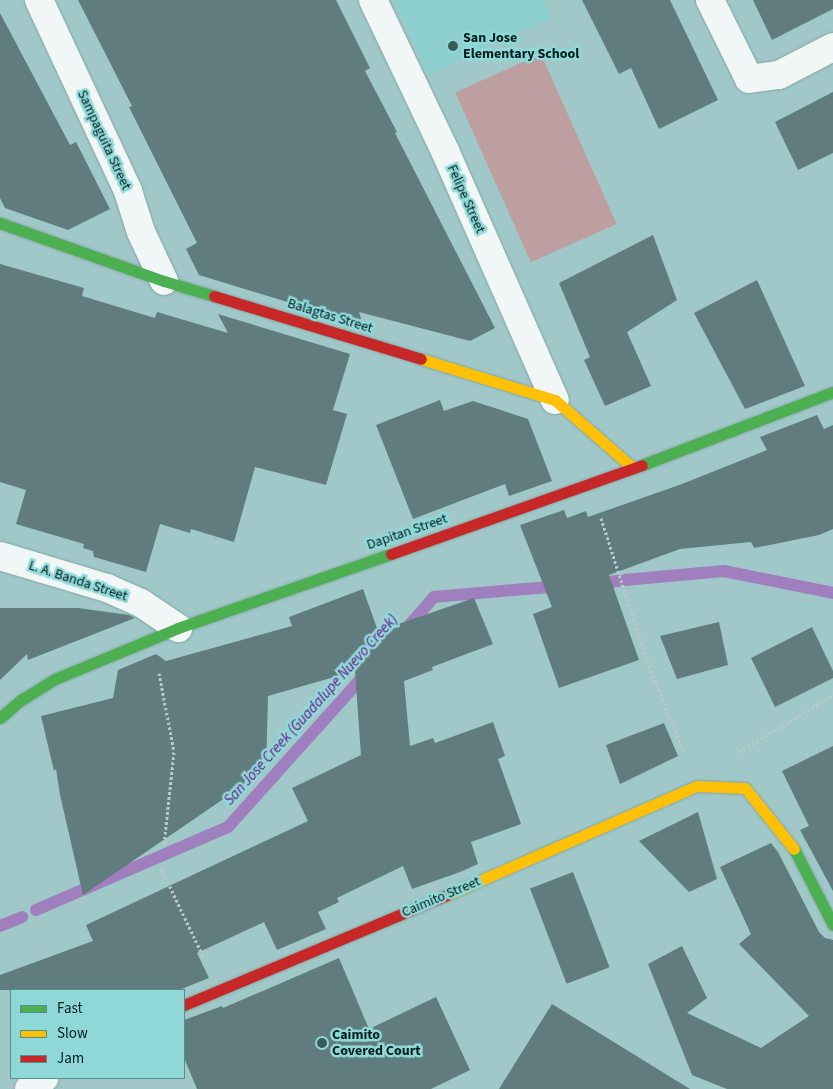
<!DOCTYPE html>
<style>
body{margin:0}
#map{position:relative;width:833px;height:1089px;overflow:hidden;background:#a0c8c8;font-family:"Source Sans 3",sans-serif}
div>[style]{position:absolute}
.built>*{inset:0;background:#8dcece}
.green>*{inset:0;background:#bd9fa2;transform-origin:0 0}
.stream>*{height:12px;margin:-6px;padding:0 6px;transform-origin:6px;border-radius:6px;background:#9f7fbd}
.building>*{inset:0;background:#607c7e;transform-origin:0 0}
.path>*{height:3px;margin-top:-1.5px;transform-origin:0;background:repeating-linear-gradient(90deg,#bcc8c8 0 2.5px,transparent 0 5px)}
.roads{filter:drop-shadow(0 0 1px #84a4a4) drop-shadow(0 0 1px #84a4a4)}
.street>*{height:28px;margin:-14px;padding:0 14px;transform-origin:14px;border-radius:14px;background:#f1f7f7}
.fast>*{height:11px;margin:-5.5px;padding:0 5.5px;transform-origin:5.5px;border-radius:5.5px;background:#4caf50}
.slow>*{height:11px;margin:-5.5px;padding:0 5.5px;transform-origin:5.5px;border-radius:5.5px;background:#ffc107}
.jam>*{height:11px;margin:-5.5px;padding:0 5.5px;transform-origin:5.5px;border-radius:5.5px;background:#c62828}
.dots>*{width:14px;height:14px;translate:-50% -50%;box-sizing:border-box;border:2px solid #90d8d8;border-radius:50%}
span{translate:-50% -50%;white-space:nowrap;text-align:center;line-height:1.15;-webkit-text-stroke:5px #90d8d8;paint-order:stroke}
.poi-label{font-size:14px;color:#001e1e;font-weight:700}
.left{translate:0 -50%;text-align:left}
.street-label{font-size:14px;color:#001e1e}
.water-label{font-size:15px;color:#691784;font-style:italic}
.legend{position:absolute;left:10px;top:989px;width:175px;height:90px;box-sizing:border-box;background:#90d8d8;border:1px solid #568e8e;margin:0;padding:6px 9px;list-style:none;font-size:15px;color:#001e1e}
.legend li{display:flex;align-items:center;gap:10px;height:25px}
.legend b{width:25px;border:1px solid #568e8e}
</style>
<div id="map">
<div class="built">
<div style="clip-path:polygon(394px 0,543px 0,551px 18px,428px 75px)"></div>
</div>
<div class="green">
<div style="left:541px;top:54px;width:186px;height:94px;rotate:66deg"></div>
</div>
<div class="stream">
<div style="left:625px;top:580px;width:99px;rotate:-5.2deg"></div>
<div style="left:724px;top:571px;width:111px;rotate:11.4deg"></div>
<div style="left:596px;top:583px;width:23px;rotate:-5deg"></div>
<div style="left:406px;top:629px;width:43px;rotate:-48.8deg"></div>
<div style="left:434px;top:597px;width:127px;rotate:-5deg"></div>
<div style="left:36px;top:910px;width:209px;rotate:-23.4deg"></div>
<div style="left:228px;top:827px;width:208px;rotate:-48.1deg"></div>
<div style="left:0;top:926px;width:24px;rotate:-22deg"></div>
</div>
<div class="building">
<div style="clip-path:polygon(78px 0,336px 0,370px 68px,365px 71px,397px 132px,395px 133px,495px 328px,470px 341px,359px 312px,361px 318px,359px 324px,199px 275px,186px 249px,197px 243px,129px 107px,132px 106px)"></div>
<div style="clip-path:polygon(582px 0,670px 0,718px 100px,659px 129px,631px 68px,619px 74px)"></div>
<div style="clip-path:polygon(753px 0,833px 0,833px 9px,772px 40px)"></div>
<div style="clip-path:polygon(0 13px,70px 145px,76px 142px,110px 209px,68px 230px,5px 208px,0 198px)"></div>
<div style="clip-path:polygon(833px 92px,833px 153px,798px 170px,775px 122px)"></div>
<div style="clip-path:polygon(653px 235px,677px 300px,627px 332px,651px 386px,605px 406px,584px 360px,590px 357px,559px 283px)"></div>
<div style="clip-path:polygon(0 264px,84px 288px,82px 296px,155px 318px,157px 312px,228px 333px,218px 314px,350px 354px,333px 410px,347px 414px,326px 485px,255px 467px,234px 542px,191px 529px,190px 533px,160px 524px,146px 572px,94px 557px,93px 551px,83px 548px,84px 544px,16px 524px,26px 490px,0 482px)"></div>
<div style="clip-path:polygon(757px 280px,805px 386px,745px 409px,694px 313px)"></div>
<div style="clip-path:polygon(440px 400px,444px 411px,473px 401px,528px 419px,552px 481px,509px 496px,505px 484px,413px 519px,376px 425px)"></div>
<div style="clip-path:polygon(817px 415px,824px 429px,833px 425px,833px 529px,819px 535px,754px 548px,751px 542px,680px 549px,609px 575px,639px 660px,559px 688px,533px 614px,552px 607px,520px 525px,564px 510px,567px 518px,586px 511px,588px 517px,682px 484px,767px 450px,760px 437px)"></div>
<div style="clip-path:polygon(363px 589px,378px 631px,474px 598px,493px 644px,432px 667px,433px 670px,404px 681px,410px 746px,433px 738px,435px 743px,493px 722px,505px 756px,498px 759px,521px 824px,471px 842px,478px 864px,460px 872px,412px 889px,403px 866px,337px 898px,339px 902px,318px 912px,326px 929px,277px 950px,264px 922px,197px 953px,209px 978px,179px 990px,0 990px,0 975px,93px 941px,86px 925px,308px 821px,292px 788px,361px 755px,355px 671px,268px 696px,266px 770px,83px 895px,60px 795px,56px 769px,54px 771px,41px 716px,113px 698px,118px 670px,156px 654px,166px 661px,292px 626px,289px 617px)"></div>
<div style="clip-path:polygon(0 608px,78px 608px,129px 615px,135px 618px,28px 660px,27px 654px,0 680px)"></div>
<div style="clip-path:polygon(719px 622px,728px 665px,677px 679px,660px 636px)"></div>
<div style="clip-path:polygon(812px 627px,833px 671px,833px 678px,775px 707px,751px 658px)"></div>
<div style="clip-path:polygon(664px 723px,678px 756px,620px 784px,606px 745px)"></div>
<div style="clip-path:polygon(833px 746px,833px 891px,800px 830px,809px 826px,782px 771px)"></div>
<div style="clip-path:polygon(698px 812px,717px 879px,689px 892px,639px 841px)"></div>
<div style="clip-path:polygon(771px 843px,778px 852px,819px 932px,825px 938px,833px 940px,833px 1089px,727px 1089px,692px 1075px,648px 964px,682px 946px,707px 998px,687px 1013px,761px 1048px,809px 1016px,739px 944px,751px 934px,720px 867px)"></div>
<div style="left:573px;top:872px;width:102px;height:46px;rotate:69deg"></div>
<div style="clip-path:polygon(339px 958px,369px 1029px,436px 997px,470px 1070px,431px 1089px,197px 1089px,184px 1058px,184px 1020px,222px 1006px,223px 1008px)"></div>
<div style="clip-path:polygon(552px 1004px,690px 1089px,499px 1089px)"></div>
</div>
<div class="path">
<div style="left:601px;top:518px;width:150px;rotate:72.2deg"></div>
<div style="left:647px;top:661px;width:99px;rotate:68.1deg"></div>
<div style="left:159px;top:673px;width:80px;rotate:79.2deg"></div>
<div style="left:174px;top:752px;width:93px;rotate:96.2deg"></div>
<div style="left:739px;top:752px;width:110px;rotate:-31.2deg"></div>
<div style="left:161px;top:868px;width:100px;rotate:64.5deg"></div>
</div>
<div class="roads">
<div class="street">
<div style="left:39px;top:0;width:211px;rotate:65deg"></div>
<div style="left:128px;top:191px;width:43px;rotate:72.4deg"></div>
<div style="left:141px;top:232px;width:54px;rotate:64.9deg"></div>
<div style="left:373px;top:0;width:167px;rotate:64.5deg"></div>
<div style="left:445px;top:151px;width:272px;rotate:66.2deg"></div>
<div style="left:710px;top:0;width:88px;rotate:63.7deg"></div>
<div style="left:749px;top:79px;width:30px;rotate:-8deg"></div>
<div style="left:779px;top:75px;width:61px;rotate:-27.4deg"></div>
<div style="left:0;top:556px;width:112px;rotate:16.7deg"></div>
<div style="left:107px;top:588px;width:37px;rotate:24deg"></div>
<div style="left:141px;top:603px;width:45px;rotate:34deg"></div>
<div style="left:29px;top:1089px;width:19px;rotate:-36deg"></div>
</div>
<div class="fast">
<div style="left:0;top:223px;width:174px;rotate:19.5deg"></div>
<div style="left:164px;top:281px;width:52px;rotate:16.7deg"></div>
<div style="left:642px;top:465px;width:204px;rotate:-20.9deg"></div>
<div style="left:0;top:718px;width:28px;rotate:-41deg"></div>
<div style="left:21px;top:700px;width:40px;rotate:-32deg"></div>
<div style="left:55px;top:679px;width:133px;rotate:-22.5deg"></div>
<div style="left:178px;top:628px;width:225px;rotate:-19.2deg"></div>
<div style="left:794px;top:849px;width:85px;rotate:62.8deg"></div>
</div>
<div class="slow">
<div style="left:421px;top:359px;width:140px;rotate:17deg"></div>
<div style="left:555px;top:400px;width:103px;rotate:41.1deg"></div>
<div style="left:447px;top:895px;width:273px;rotate:-23.6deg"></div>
<div style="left:697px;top:786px;width:48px;rotate:2.4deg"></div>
<div style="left:745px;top:788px;width:78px;rotate:51.2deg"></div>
</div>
<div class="jam">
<div style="left:214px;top:296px;width:216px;rotate:16.9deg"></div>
<div style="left:391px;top:554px;width:266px;rotate:-19.5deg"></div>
<div style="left:184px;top:1005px;width:285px;rotate:-22.7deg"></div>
</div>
</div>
<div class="dots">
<div style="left:453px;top:46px;background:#385a5a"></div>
<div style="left:322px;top:1043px;background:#385a5a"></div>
</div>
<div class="poi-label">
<span class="left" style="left:463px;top:46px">San Jose<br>Elementary School</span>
<span class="left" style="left:332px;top:1043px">Caimito<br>Covered Court</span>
</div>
<div class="street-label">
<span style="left:104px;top:140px;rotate:65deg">Sampaguita Street</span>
<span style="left:466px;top:199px;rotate:66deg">Felipe Street</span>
<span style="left:330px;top:316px;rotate:17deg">Balagtas Street</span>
<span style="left:407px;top:532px;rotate:-19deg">Dapitan Street</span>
<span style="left:78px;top:581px;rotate:18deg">L. A. Banda Street</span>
<span style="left:441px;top:897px;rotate:-23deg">Caimito Street</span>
</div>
<div class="water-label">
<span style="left:311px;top:710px;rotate:-48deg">San Jose Creek (Guadalupe Nuevo Creek)</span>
</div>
<ul class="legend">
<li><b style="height:6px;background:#4caf50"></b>Fast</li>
<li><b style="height:6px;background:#ffc107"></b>Slow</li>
<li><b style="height:6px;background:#c62828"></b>Jam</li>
</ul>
</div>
